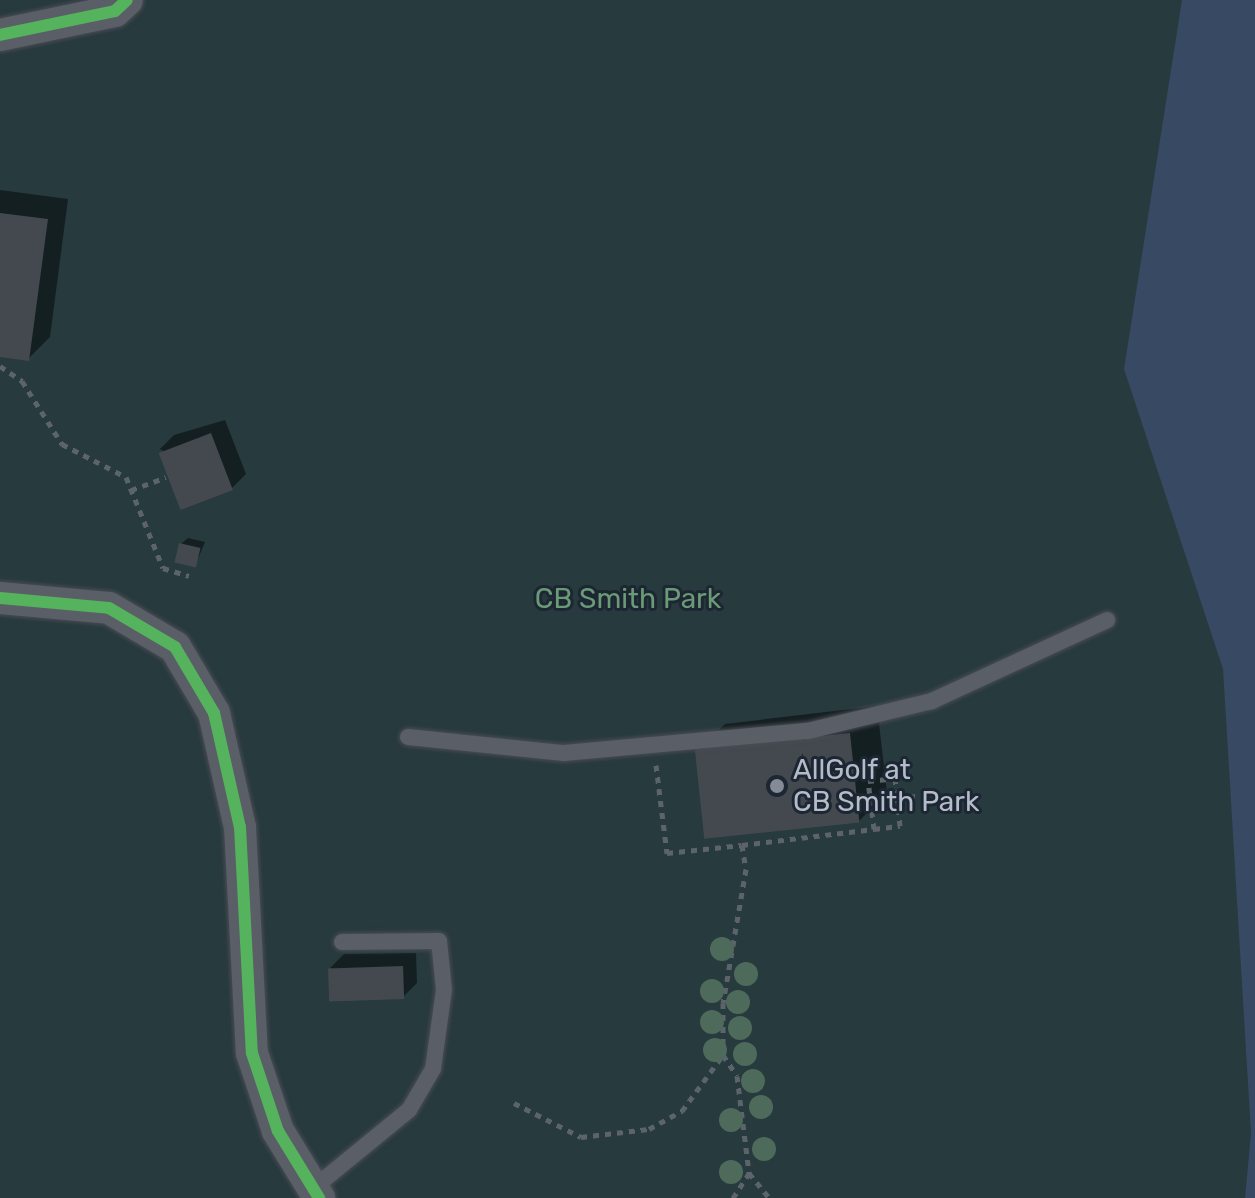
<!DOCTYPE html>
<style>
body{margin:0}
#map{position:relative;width:1255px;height:1198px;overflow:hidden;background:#2a3038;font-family:Rubik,sans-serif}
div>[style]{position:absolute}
.green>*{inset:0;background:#273a3e;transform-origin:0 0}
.water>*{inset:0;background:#384963}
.shadow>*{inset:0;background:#0007}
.building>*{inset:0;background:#444950;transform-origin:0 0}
.path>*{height:5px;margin-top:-2.5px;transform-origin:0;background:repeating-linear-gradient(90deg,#5d636a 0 6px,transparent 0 12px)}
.roads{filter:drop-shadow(0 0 2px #484c53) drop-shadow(0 0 2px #484c53)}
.lane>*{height:16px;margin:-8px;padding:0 8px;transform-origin:8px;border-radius:8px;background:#5a5e66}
.street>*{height:32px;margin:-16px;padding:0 16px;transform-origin:16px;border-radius:16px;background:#5a5e66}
.cycleway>*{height:12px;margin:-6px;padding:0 6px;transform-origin:6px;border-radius:6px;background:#56b35d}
.trees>*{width:24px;height:24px;margin:-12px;border-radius:50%;background:#4e6a5a}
.dots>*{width:22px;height:22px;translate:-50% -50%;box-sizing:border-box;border:4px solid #1d2633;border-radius:50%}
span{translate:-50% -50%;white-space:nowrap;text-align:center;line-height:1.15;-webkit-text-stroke:6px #1d2633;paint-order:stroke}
.park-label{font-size:28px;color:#6b9a76}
.poi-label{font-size:28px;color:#b4bcc9}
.left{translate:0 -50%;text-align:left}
</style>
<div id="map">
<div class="green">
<div style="left:0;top:0;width:1255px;height:1198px"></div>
</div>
<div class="water">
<div style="clip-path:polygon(1182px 0,1255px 0,1255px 1198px,1245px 1198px,1251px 1133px,1223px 669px,1124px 369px)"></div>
</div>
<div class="shadow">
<div style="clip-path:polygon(0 190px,68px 199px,50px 337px,28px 359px,0 355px)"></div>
<div style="clip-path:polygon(225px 420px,246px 474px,232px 488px,160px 449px,174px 435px)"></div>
<div style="clip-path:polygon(188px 538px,205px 542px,195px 566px,181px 544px)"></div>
<div style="clip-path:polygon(877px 706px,887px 793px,859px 821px,697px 751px,725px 724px)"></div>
<div style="clip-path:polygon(416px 953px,417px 983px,403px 997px,330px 968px,344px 954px)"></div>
</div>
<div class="building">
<div style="clip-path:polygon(0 213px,48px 219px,29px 361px,0 357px)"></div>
<div style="left:211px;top:433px;width:61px;height:56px;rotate:69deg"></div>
<div style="left:179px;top:543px;width:22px;height:20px;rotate:13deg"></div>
<div style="left:850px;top:733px;width:90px;height:156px;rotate:84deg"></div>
<div style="left:403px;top:966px;width:33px;height:75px;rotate:88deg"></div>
</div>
<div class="path">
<div style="left:0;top:366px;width:27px;rotate:34deg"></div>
<div style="left:22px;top:381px;width:75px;rotate:57.6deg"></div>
<div style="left:62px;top:444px;width:72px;rotate:27.3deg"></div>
<div style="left:126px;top:477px;width:98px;rotate:67.9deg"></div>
<div style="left:163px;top:568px;width:27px;rotate:17deg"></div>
<div style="left:131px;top:490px;width:37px;rotate:-20deg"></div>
<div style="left:656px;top:765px;width:89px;rotate:82.9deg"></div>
<div style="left:667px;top:853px;width:75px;rotate:-6.1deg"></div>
<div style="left:742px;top:845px;width:24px;rotate:81deg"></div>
<div style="left:746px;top:869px;width:136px;rotate:99.7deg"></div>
<div style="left:723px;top:1003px;width:52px;rotate:90deg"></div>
<div style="left:723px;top:1055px;width:25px;rotate:56deg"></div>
<div style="left:737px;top:1076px;width:98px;rotate:82.9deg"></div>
<div style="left:749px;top:1173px;width:32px;rotate:51deg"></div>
<div style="left:874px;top:829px;width:26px;rotate:-7deg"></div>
<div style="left:900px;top:826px;width:28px;rotate:-96deg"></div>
<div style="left:742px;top:845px;width:133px;rotate:-6.9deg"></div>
<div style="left:874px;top:829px;width:48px;rotate:-97.1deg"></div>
<div style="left:868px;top:781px;width:27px;rotate:-6deg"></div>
<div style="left:895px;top:778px;width:20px;rotate:84deg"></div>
<div style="left:897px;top:798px;width:20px;rotate:-6deg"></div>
<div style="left:514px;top:1103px;width:75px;rotate:26.9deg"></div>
<div style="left:581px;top:1137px;width:68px;rotate:-6.7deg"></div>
<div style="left:649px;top:1129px;width:38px;rotate:-29deg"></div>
<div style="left:682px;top:1111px;width:69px;rotate:-53.8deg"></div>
<div style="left:733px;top:1198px;width:30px;rotate:-57deg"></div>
</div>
<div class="roads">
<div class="lane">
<div style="left:408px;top:737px;width:157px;rotate:5.9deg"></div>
<div style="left:564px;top:753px;width:245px;rotate:-5.2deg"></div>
<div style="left:808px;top:731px;width:128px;rotate:-13.6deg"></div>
<div style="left:932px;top:701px;width:193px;rotate:-24.8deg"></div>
<div style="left:316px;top:1186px;width:120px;rotate:-39.3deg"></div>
<div style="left:409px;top:1110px;width:48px;rotate:-59.7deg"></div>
<div style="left:433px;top:1069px;width:80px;rotate:-82.1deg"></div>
<div style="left:444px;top:990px;width:49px;rotate:-95.8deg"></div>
<div style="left:439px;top:941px;width:97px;rotate:179.4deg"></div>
</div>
<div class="street">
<div style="left:0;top:35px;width:117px;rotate:-11.8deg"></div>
<div style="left:115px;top:11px;width:16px;rotate:-43deg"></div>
<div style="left:0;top:598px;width:109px;rotate:5.2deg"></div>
<div style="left:109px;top:608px;width:77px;rotate:30.6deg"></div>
<div style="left:175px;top:647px;width:77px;rotate:59.4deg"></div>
<div style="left:214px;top:713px;width:117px;rotate:77.2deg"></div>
<div style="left:240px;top:827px;width:226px;rotate:87deg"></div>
<div style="left:252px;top:1053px;width:82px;rotate:71.6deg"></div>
<div style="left:278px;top:1131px;width:79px;rotate:58.5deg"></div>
</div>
</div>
<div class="cycleway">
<div style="left:0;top:35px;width:117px;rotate:-11.8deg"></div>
<div style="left:115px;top:11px;width:16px;rotate:-43deg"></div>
<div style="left:0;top:598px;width:109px;rotate:5.2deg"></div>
<div style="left:109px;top:608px;width:77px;rotate:30.6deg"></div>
<div style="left:175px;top:647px;width:77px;rotate:59.4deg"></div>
<div style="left:214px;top:713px;width:117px;rotate:77.2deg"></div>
<div style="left:240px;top:827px;width:226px;rotate:87deg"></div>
<div style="left:252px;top:1053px;width:82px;rotate:71.6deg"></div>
<div style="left:278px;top:1131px;width:79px;rotate:58.5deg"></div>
</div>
<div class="trees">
<div style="left:722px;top:949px"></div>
<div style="left:746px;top:974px"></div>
<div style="left:712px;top:991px"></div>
<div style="left:738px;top:1002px"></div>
<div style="left:712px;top:1022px"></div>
<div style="left:740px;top:1028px"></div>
<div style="left:715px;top:1050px"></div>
<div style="left:745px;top:1054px"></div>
<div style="left:753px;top:1081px"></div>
<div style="left:761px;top:1107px"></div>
<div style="left:731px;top:1120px"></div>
<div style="left:764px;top:1149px"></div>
<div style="left:731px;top:1172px"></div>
</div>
<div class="dots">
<div style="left:777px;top:786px;background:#848b96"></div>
</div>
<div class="park-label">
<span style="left:628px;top:599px">CB Smith Park</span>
</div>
<div class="poi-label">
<span class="left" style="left:793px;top:786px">AllGolf at<br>CB Smith Park</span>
</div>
</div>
